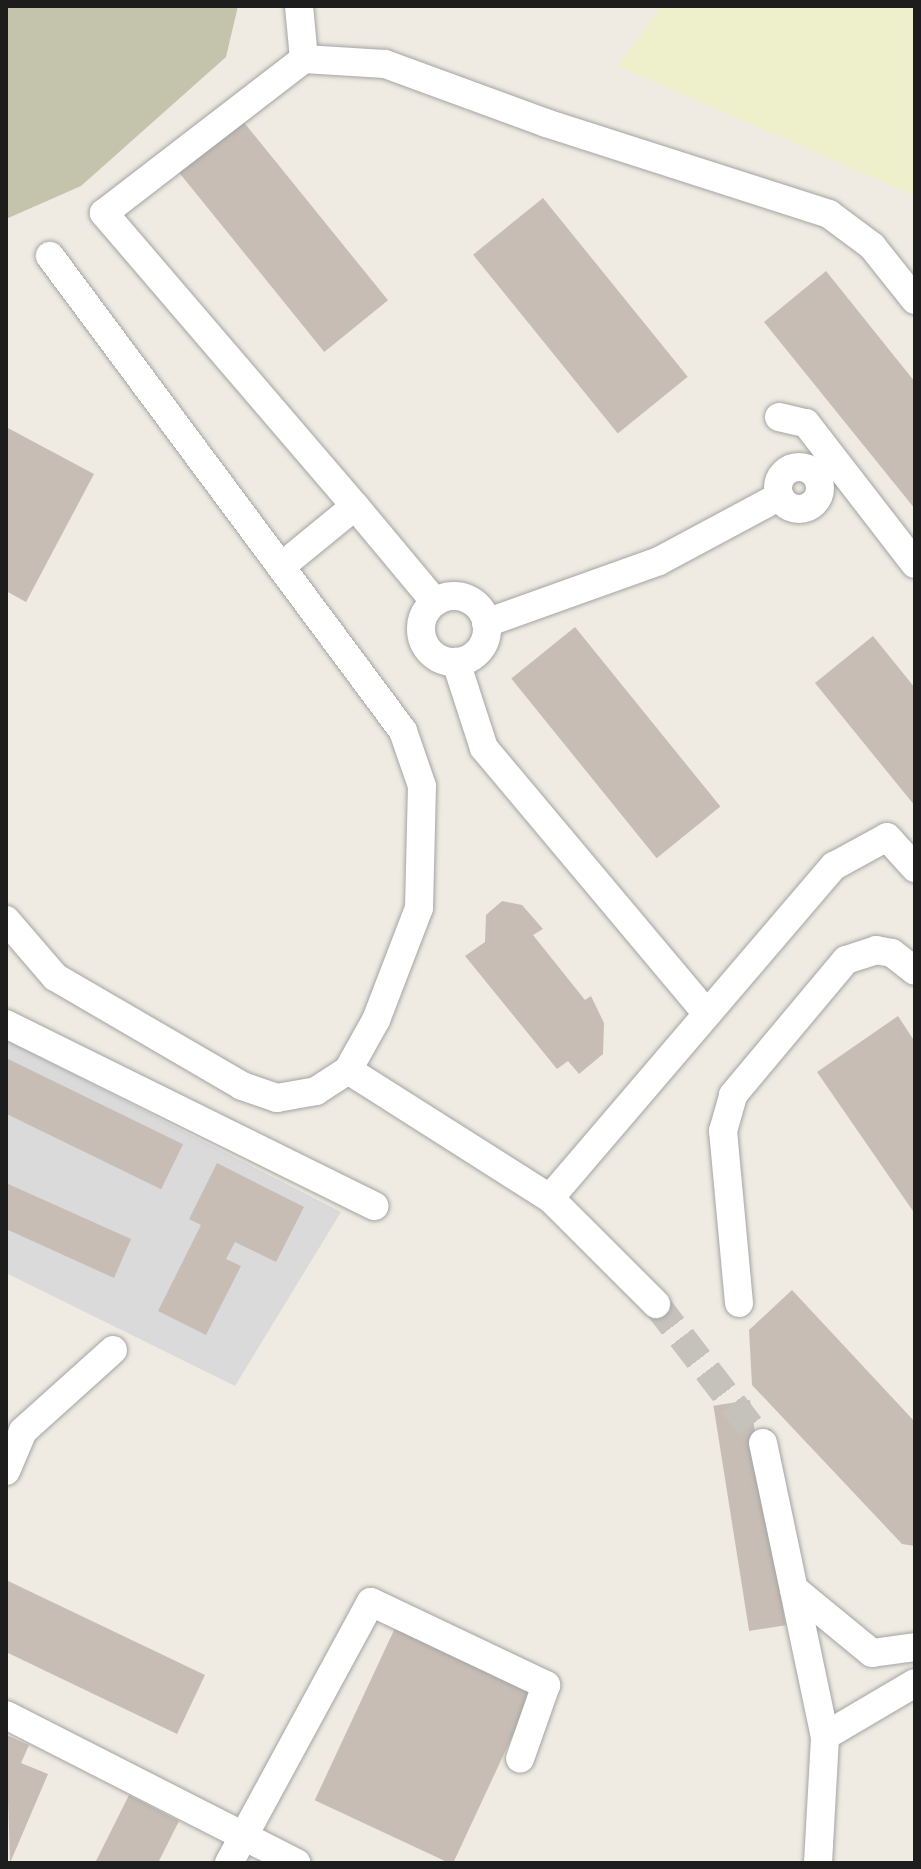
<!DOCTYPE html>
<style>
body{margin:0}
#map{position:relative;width:921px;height:1869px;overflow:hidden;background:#efebe2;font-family:Raleway,sans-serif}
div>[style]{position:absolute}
.residential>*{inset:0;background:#dbdada}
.construction>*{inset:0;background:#c4c4ad}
.farmland>*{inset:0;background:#eef0cc}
.building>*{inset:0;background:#c7bdb5;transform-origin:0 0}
.minor-tunnel>*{height:28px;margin-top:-14px;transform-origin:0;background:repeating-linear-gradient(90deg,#c5c2bb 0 28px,transparent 0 42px)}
.roads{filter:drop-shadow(0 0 2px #a4a4a4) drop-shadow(0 0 2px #a4a4a4)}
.minor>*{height:28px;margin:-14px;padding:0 14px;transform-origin:14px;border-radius:14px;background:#fff}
.minor>.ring{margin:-14px;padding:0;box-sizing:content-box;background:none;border:28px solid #fff;border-radius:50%}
span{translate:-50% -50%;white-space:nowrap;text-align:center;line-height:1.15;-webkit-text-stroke:7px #fff;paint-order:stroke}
.frame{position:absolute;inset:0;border:8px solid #1d1d1d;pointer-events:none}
</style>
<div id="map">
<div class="residential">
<div style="clip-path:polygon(6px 1040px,341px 1212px,235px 1386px,6px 1273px)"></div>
</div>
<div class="construction">
<div style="clip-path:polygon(6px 6px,238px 6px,226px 57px,81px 186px,6px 219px)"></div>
</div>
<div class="farmland">
<div style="clip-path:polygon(661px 6px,915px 6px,915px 196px,618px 66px)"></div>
</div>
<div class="building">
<div style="left:242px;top:120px;width:232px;height:82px;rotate:51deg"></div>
<div style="left:543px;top:198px;width:230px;height:90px;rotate:51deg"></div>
<div style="clip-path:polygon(826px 271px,915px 382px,915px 509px,764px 322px)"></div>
<div style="clip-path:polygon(6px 427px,94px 474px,26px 602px,6px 591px)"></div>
<div style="left:575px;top:627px;width:231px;height:82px;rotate:51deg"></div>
<div style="clip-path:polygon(873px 636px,915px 688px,915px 806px,815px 683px)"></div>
<div style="clip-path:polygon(502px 901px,522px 905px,543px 929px,533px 935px,585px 1000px,591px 996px,604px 1023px,603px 1054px,579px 1074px,568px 1061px,557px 1069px,465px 956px,485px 942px,486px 915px)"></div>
<div style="clip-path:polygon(898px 1016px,915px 1042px,915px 1214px,817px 1072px)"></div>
<div style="left:6px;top:1058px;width:197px;height:50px;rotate:26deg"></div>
<div style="clip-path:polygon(217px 1163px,304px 1207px,276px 1262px,235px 1242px,226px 1259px,241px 1266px,206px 1335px,158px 1311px,201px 1225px,189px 1219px)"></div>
<div style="clip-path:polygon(6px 1183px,131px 1239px,114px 1278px,6px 1229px)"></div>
<div style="clip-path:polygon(792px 1290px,915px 1422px,915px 1546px,902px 1544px,752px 1385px,749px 1330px)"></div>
<div style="left:750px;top:1400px;width:228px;height:37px;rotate:81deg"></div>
<div style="clip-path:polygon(6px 1580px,205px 1675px,177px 1734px,6px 1652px)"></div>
<div style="left:395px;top:1628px;width:152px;height:190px;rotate:25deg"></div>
<div style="clip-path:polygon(6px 1735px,29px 1745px,21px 1763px,48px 1774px,10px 1863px)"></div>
<div style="clip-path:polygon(129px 1795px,179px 1821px,158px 1863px,95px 1863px)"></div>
</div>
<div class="minor-tunnel">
<div style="left:656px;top:1304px;width:175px;rotate:52.4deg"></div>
</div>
<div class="roads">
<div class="minor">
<div style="left:299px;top:6px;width:53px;rotate:84.6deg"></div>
<div style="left:779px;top:417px;width:28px;rotate:13deg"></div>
<div style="left:806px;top:423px;width:178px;rotate:52.3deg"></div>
<div class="ring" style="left:778px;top:467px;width:14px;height:14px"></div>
<div style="left:355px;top:506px;width:125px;rotate:50.2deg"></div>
<div style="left:283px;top:565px;width:93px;rotate:-39.3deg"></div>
<div style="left:355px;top:506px;width:386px;rotate:-130.6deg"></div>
<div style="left:104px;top:213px;width:252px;rotate:-37.6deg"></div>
<div style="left:304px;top:59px;width:81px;rotate:3.5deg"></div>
<div style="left:385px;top:64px;width:171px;rotate:20.1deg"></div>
<div style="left:546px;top:123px;width:297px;rotate:17.8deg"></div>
<div style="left:829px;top:214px;width:54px;rotate:36.7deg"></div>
<div style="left:872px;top:246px;width:69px;rotate:51.5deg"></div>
<div class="ring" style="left:421px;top:596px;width:38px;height:38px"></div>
<div style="left:486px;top:623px;width:184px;rotate:-19.7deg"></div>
<div style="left:659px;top:561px;width:137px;rotate:-28.2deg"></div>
<div style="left:456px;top:662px;width:90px;rotate:72deg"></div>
<div style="left:484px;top:748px;width:347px;rotate:50deg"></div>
<div style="left:6px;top:920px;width:75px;rotate:49.3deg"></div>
<div style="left:55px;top:977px;width:216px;rotate:30.2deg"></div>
<div style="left:242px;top:1086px;width:37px;rotate:19deg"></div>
<div style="left:277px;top:1098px;width:40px;rotate:-10deg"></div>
<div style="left:316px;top:1091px;width:38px;rotate:-33deg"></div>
<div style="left:348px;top:1070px;width:57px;rotate:-60.8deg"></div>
<div style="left:376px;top:1020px;width:120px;rotate:-69deg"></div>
<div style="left:419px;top:908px;width:122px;rotate:-88.6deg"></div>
<div style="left:422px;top:786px;width:58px;rotate:-109.1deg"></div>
<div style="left:403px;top:731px;width:592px;rotate:-126.62deg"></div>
<div style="left:6px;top:1024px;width:411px;rotate:26.3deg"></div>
<div style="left:348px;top:1070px;width:239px;rotate:32.4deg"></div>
<div style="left:550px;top:1198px;width:437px;rotate:-49.5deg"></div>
<div style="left:834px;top:866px;width:60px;rotate:-28.7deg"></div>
<div style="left:887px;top:837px;width:42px;rotate:47.9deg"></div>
<div style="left:550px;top:1198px;width:150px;rotate:45deg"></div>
<div style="left:739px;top:1303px;width:173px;rotate:-95.3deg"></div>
<div style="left:723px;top:1131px;width:37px;rotate:-74deg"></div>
<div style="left:733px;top:1095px;width:176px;rotate:-50.1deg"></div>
<div style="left:846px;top:960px;width:32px;rotate:-18deg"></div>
<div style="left:876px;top:950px;width:16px;rotate:11deg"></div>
<div style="left:892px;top:953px;width:29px;rotate:38deg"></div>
<div style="left:763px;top:1443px;width:299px;rotate:78.1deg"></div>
<div style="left:6px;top:1471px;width:43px;rotate:-67deg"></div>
<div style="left:23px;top:1431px;width:121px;rotate:-42deg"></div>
<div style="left:794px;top:1589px;width:101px;rotate:39.4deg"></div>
<div style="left:872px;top:1653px;width:43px;rotate:-7.9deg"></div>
<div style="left:6px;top:1715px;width:326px;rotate:27deg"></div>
<div style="left:229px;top:1863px;width:297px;rotate:-61.5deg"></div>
<div style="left:371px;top:1602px;width:194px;rotate:25.4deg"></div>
<div style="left:546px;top:1685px;width:78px;rotate:109.4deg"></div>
<div style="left:818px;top:1863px;width:127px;rotate:-86.8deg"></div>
<div style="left:825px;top:1736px;width:104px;rotate:-30.5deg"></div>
</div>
</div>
<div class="frame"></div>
</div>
